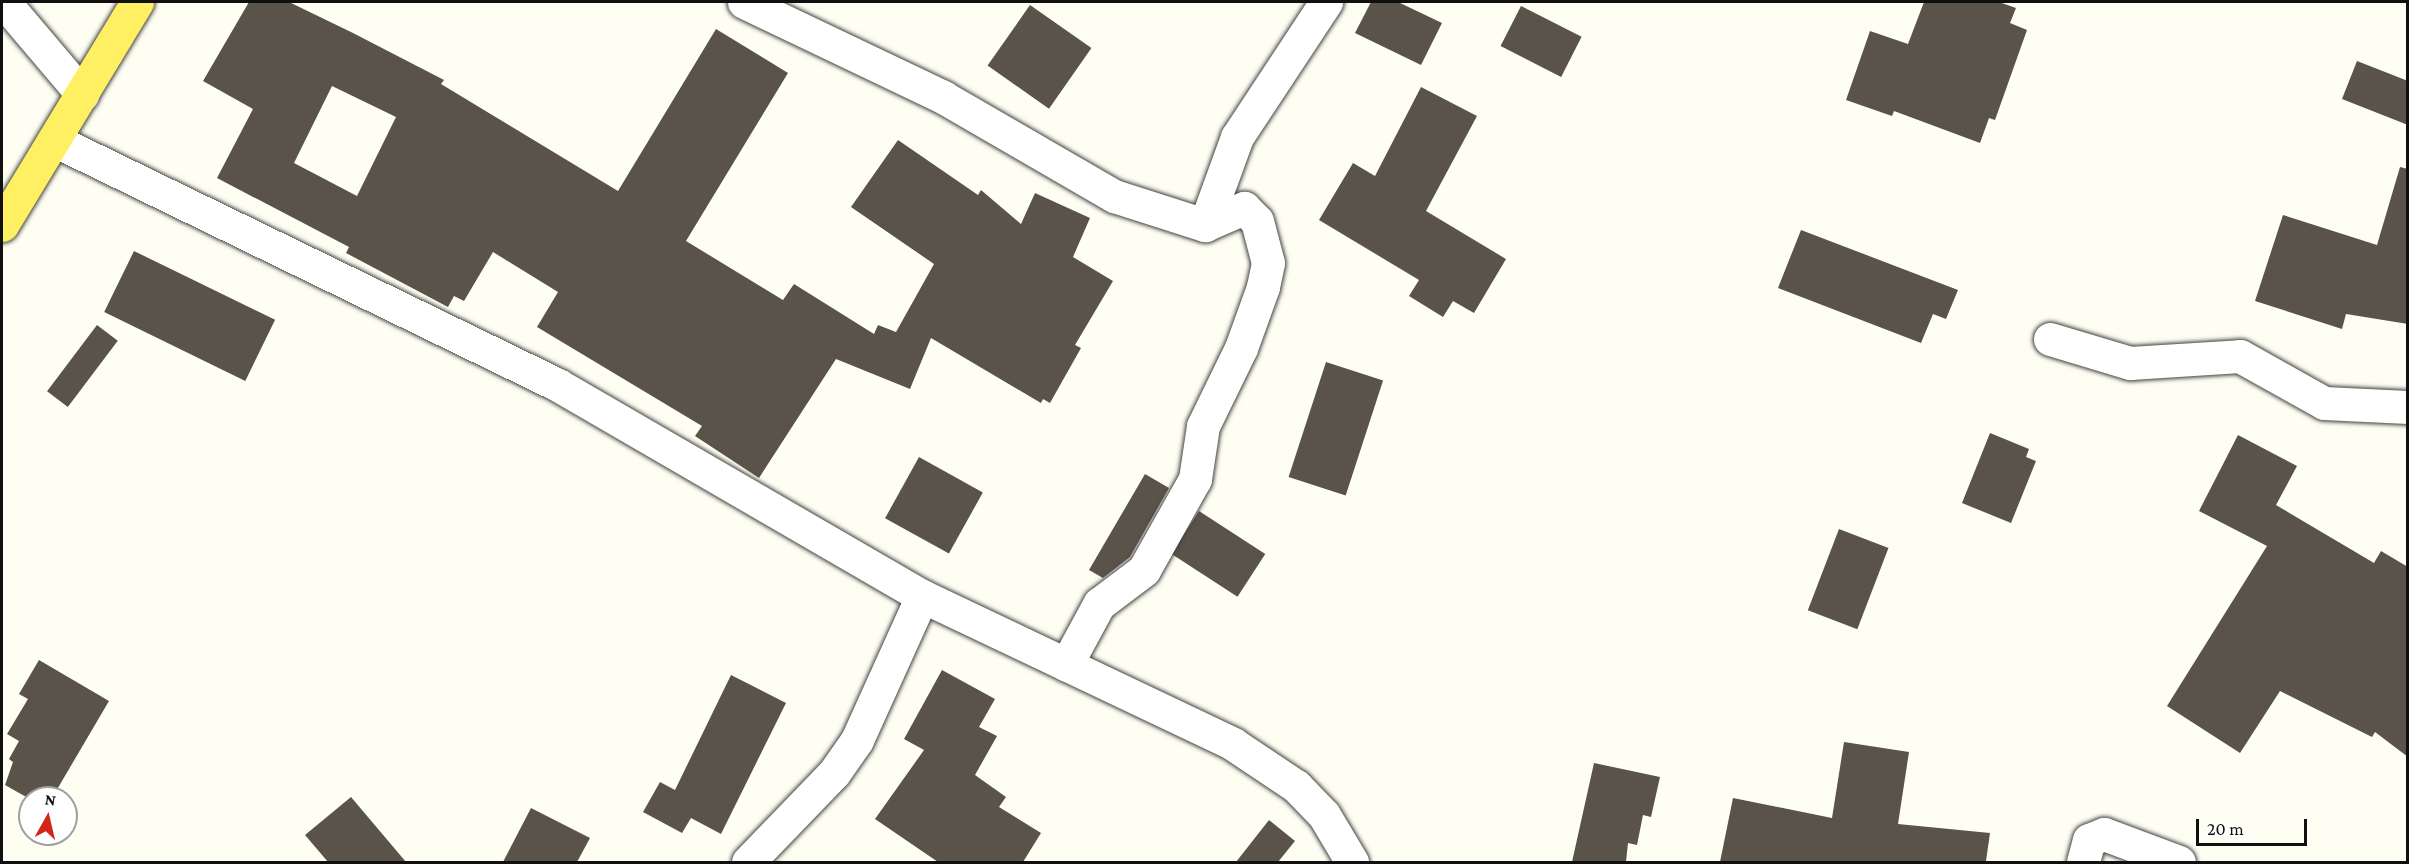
<!DOCTYPE html>
<style>
body{margin:0}
#map{position:relative;width:2409px;height:864px;overflow:hidden;background:#fffef2;font-family:"Crimson Pro",serif}
div>[style]{position:absolute}
.building>*{inset:0;background:#5a534a;transform-origin:0 0}
.roads{filter:drop-shadow(0 0 2px #434343) drop-shadow(0 0 2px #434343)}
.minor>*{height:33px;margin:-16.5px;padding:0 16.5px;transform-origin:16.5px;border-radius:16.5px;background:#fff}
.major>*{height:33px;margin:-16.5px;padding:0 16.5px;transform-origin:16.5px;border-radius:16.5px;background:#ffef62}
span{translate:-50% -50%;white-space:nowrap;text-align:center;line-height:1.15;-webkit-text-stroke:6px #fff;paint-order:stroke}
.frame{position:absolute;inset:0;border:3px solid #101010;pointer-events:none}
.north{position:absolute;left:18px;top:786px;width:60px;height:60px;box-sizing:border-box;background:#fff;border:2px solid #9f9f9f;border-radius:50%;rotate:8deg;font-size:16px;font-weight:700;line-height:24px;text-align:center;color:#101010}
.north::after{content:'';display:block;margin:auto;width:21px;height:27px;background:#d12816;clip-path:polygon(50% 0,100% 100%,50% 72%,0 100%)}
.scale{position:absolute;left:2196px;top:819px;width:111px;height:27px;box-sizing:border-box;border:3px solid #101010;border-top:0;padding-left:8px;font-size:18px;line-height:21px;white-space:nowrap;color:#101010;-webkit-text-stroke:4px #fff;paint-order:stroke}
</style>
<div id="map">
<div class="building">
<div style="clip-path:polygon(evenodd,249px 2px,289px 2px,353px 33px,444px 80px,441px 84px,618px 191px,716px 29px,788px 73px,686px 241px,783px 300px,794px 284px,874px 334px,878px 325px,896px 332px,934px 264px,851px 207px,898px 140px,978px 195px,981px 190px,1021px 224px,1035px 193px,1090px 218px,1073px 257px,1113px 281px,1075px 345px,1081px 348px,1050px 403px,1043px 399px,1041px 403px,931px 338px,910px 389px,836px 359px,759px 478px,695px 436px,702px 426px,537px 327px,558px 292px,493px 252px,464px 301px,454px 296px,448px 307px,346px 253px,349px 247px,217px 178px,253px 109px,203px 81px,249px 2px,332px 86px,396px 117px,357px 196px,294px 163px,332px 86px)"></div>
<div style="clip-path:polygon(1371px 2px,1398px 2px,1442px 23px,1421px 65px,1355px 33px)"></div>
<div style="clip-path:polygon(1924px 2px,1999px 2px,2016px 8px,2010px 23px,2027px 30px,1995px 120px,1989px 118px,1980px 143px,1894px 111px,1892px 116px,1846px 100px,1870px 31px,1908px 44px)"></div>
<div style="left:1030px;top:5px;width:75px;height:74px;rotate:35deg"></div>
<div style="left:1521px;top:6px;width:68px;height:45px;rotate:27deg"></div>
<div style="clip-path:polygon(2357px 61px,2408px 81px,2408px 125px,2342px 99px)"></div>
<div style="clip-path:polygon(1421px 87px,1477px 116px,1426px 211px,1506px 259px,1474px 313px,1453px 301px,1443px 317px,1409px 296px,1419px 280px,1319px 220px,1353px 163px,1375px 176px)"></div>
<div style="clip-path:polygon(2400px 167px,2408px 169px,2408px 324px,2346px 314px,2342px 329px,2255px 301px,2283px 215px,2377px 245px)"></div>
<div style="clip-path:polygon(1801px 230px,1958px 290px,1946px 319px,1933px 314px,1921px 343px,1778px 288px)"></div>
<div style="left:134px;top:251px;width:157px;height:68px;rotate:26deg"></div>
<div style="left:97px;top:325px;width:26px;height:83px;rotate:37deg"></div>
<div style="left:1326px;top:362px;width:60px;height:121px;rotate:18deg"></div>
<div style="clip-path:polygon(1990px 433px,2029px 449px,2026px 457px,2036px 461px,2011px 523px,1962px 503px)"></div>
<div style="clip-path:polygon(2238px 435px,2297px 466px,2276px 505px,2374px 563px,2381px 551px,2408px 567px,2408px 757px,2375px 732px,2372px 737px,2280px 691px,2240px 753px,2167px 706px,2267px 546px,2199px 511px)"></div>
<div style="left:919px;top:457px;width:73px;height:70px;rotate:29deg"></div>
<div style="clip-path:polygon(1145px 474px,1169px 488px,1130px 557px,1103px 578px,1089px 570px)"></div>
<div style="left:1199px;top:511px;width:79px;height:51px;rotate:33deg"></div>
<div style="left:1839px;top:529px;width:53px;height:87px;rotate:21deg"></div>
<div style="clip-path:polygon(39px 660px,109px 701px,52px 798px,28px 798px,5px 785px,13px 762px,9px 759px,19px 741px,7px 734px,28px 699px,19px 694px)"></div>
<div style="clip-path:polygon(942px 670px,995px 699px,979px 727px,997px 736px,975px 775px,1006px 797px,999px 807px,1041px 833px,1023px 862px,938px 862px,875px 819px,924px 750px,904px 739px)"></div>
<div style="clip-path:polygon(731px 675px,786px 703px,721px 834px,691px 818px,682px 833px,643px 812px,660px 782px,675px 790px)"></div>
<div style="clip-path:polygon(1844px 742px,1909px 752px,1898px 824px,1990px 833px,1986px 861px,1720px 862px,1733px 798px,1832px 818px)"></div>
<div style="clip-path:polygon(1594px 763px,1660px 777px,1651px 817px,1643px 815px,1637px 845px,1628px 843px,1626px 862px,1572px 862px)"></div>
<div style="clip-path:polygon(351px 797px,406px 862px,328px 862px,305px 835px)"></div>
<div style="clip-path:polygon(531px 808px,590px 838px,577px 862px,503px 862px)"></div>
<div style="clip-path:polygon(1269px 820px,1295px 841px,1278px 862px,1236px 862px)"></div>
</div>
<div class="roads">
<div class="minor">
<div style="left:4px;top:2px;width:121px;rotate:49.7deg"></div>
<div style="left:744px;top:2px;width:221px;rotate:25.5deg"></div>
<div style="left:943px;top:97px;width:198px;rotate:30.1deg"></div>
<div style="left:1114px;top:196px;width:96px;rotate:17.7deg"></div>
<div style="left:1205px;top:225px;width:43px;rotate:-23.6deg"></div>
<div style="left:1244px;top:208px;width:18px;rotate:45deg"></div>
<div style="left:1257px;top:221px;width:43px;rotate:75.3deg"></div>
<div style="left:1268px;top:263px;width:25px;rotate:102deg"></div>
<div style="left:1263px;top:287px;width:65px;rotate:109.8deg"></div>
<div style="left:1241px;top:348px;width:87px;rotate:116deg"></div>
<div style="left:1203px;top:426px;width:54px;rotate:98.6deg"></div>
<div style="left:1195px;top:479px;width:104px;rotate:119.3deg"></div>
<div style="left:1144px;top:570px;width:56px;rotate:142.9deg"></div>
<div style="left:1099px;top:604px;width:69px;rotate:118.4deg"></div>
<div style="left:54px;top:140px;width:560px;rotate:25.92deg"></div>
<div style="left:558px;top:385px;width:421px;rotate:30.1deg"></div>
<div style="left:922px;top:596px;width:344px;rotate:25.4deg"></div>
<div style="left:1233px;top:744px;width:76px;rotate:33.7deg"></div>
<div style="left:1296px;top:786px;width:40px;rotate:46deg"></div>
<div style="left:1324px;top:815px;width:55px;rotate:59.2deg"></div>
<div style="left:1205px;top:225px;width:94px;rotate:-70deg"></div>
<div style="left:1237px;top:137px;width:162px;rotate:-56.6deg"></div>
<div style="left:2050px;top:339px;width:84px;rotate:16.7deg"></div>
<div style="left:2130px;top:363px;width:110px;rotate:-3.6deg"></div>
<div style="left:2240px;top:356px;width:96px;rotate:29.2deg"></div>
<div style="left:2324px;top:403px;width:84px;rotate:2.7deg"></div>
<div style="left:748px;top:862px;width:124px;rotate:-46deg"></div>
<div style="left:834px;top:773px;width:40px;rotate:-55.1deg"></div>
<div style="left:857px;top:740px;width:158px;rotate:-65.7deg"></div>
<div style="left:2083px;top:862px;width:23px;rotate:-75deg"></div>
<div style="left:2089px;top:840px;width:16px;rotate:-22deg"></div>
<div style="left:2104px;top:834px;width:80px;rotate:20.5deg"></div>
</div>
<div class="major">
<div style="left:2px;top:225px;width:261px;rotate:-58.8deg"></div>
</div>
</div>
<div class="frame"></div>
<div class="north">N</div>
<div class="scale">20 m</div>
</div>
